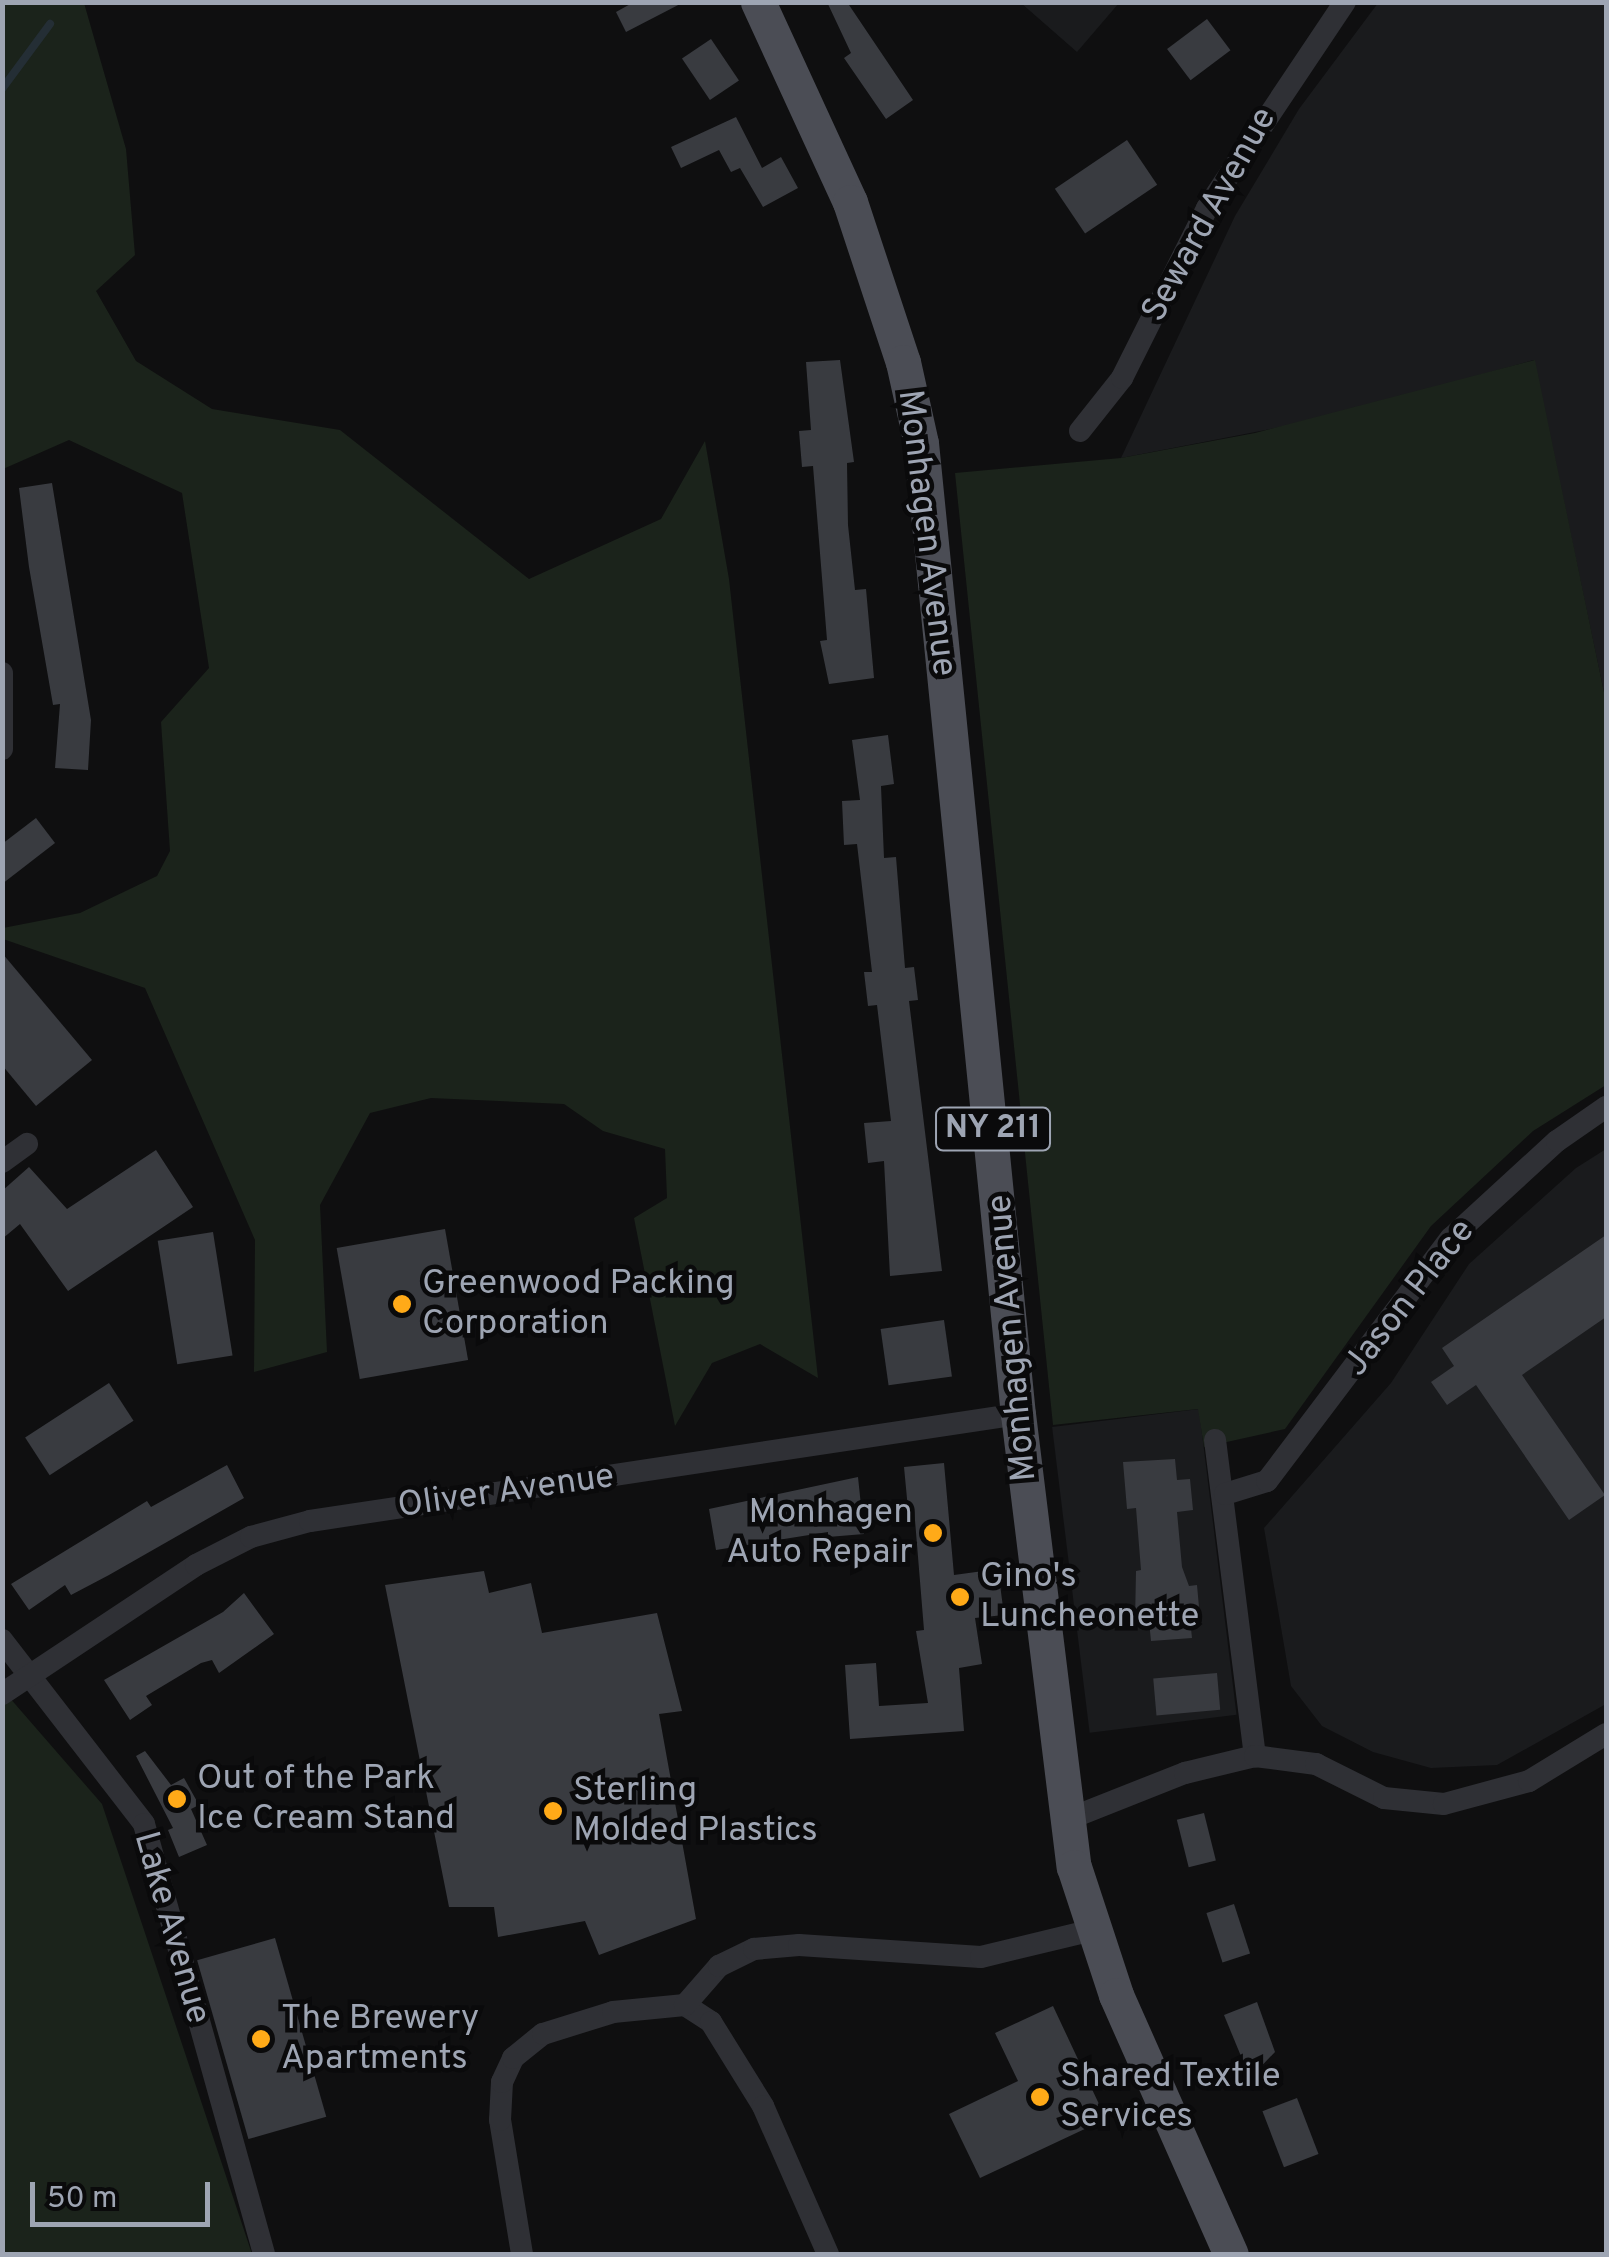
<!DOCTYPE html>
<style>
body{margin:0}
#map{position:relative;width:1609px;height:2257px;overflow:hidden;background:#0f0f10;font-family:Overpass,sans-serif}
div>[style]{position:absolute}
.built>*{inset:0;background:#1a1b1d;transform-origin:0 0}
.green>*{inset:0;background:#1b231b}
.stream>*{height:8px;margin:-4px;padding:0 4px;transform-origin:4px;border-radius:4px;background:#242e35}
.building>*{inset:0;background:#393b40;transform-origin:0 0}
.minor>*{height:22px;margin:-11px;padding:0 11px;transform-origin:11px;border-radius:11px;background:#2f3035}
.primary>*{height:35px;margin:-17.5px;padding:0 17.5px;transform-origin:17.5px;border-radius:17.5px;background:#4b4d55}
.dots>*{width:28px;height:28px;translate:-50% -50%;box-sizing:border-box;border:5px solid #0a0a0b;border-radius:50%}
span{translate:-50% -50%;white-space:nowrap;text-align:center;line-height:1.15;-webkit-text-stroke:9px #0a0a0b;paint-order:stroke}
.shield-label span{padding:2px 8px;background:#0a0a0b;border:2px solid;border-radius:8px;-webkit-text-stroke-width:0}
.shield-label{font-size:32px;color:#9ea5b3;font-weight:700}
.street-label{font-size:35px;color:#9ea5b3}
.poi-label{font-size:35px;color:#9ea5b3}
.left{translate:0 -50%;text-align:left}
.right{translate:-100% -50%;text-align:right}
.frame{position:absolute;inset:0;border:5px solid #9ea5b3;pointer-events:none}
.scale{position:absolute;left:30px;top:2182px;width:180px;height:45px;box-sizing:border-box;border:5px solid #9ea5b3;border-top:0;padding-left:12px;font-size:30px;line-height:35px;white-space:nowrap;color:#9ea5b3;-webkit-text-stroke:8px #0a0a0b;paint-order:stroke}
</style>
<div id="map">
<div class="built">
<div style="clip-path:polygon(1021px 3px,1119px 3px,1077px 52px)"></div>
<div style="clip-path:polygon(1378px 3px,1606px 3px,1606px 702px,1534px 360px,1322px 419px,1121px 458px,1235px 216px,1299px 109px)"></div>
<div style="clip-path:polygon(1606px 1149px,1606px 1704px,1497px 1765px,1431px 1768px,1373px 1752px,1322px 1726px,1291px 1686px,1264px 1528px,1391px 1383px,1469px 1264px,1576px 1168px)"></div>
<div style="left:1199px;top:1409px;width:308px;height:148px;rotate:83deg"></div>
</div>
<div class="green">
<div style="clip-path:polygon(3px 2px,84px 3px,126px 149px,135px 255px,96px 291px,136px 361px,212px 409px,340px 430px,529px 579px,661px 519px,705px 441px,729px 579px,818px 1378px,760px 1344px,712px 1363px,675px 1426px,634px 1218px,667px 1198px,665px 1149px,603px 1131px,564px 1104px,431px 1098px,370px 1113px,320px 1205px,327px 1352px,254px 1372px,255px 1240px,145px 988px,3px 939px,3px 928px,80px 913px,157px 876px,170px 851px,161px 722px,209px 668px,182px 493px,69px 440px,3px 469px)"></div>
<div style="clip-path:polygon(1535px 360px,1606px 702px,1606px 1085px,1533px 1131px,1431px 1226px,1285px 1429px,1204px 1447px,1198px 1409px,1053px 1425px,955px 473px,1121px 458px,1255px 433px)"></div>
<div style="clip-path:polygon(2px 1689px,102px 1804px,252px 2254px,3px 2254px)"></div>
</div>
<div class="stream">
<div style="left:2px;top:89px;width:81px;rotate:-53.6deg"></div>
</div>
<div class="building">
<div style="clip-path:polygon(634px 2px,684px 2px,626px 32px,616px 12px)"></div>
<div style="clip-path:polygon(827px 2px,847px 2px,913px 100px,886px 119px,844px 58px,851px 53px)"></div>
<div style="left:1207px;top:19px;width:39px;height:50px;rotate:53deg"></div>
<div style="left:711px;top:39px;width:50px;height:35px;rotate:56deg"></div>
<div style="clip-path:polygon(736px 117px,762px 168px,781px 157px,798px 188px,763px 207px,740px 168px,731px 172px,719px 150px,681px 168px,671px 147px)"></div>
<div style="left:1127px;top:140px;width:54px;height:87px;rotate:56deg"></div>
<div style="clip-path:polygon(840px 360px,854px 462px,847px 463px,848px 525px,855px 590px,866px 589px,874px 678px,829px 684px,820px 641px,827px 640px,813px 466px,802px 467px,799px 431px,811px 430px,806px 362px)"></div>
<div style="clip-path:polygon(52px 483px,91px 720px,88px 770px,55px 768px,60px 704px,53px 705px,29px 567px,19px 488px)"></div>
<div style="clip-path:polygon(888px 735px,894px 784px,881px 786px,884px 858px,896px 857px,905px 968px,914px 967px,918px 1000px,909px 1001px,942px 1271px,890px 1276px,884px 1161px,868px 1163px,864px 1123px,891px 1121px,877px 1005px,868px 1006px,864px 972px,872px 972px,857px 844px,844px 845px,842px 801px,860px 800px,852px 740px)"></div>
<div style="clip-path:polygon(36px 818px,55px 843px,2px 884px,2px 844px)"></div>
<div style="clip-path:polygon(2px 953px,92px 1060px,36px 1106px,2px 1065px)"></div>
<div style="clip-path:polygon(156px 1150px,193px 1207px,68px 1291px,20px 1224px,2px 1239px,2px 1191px,29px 1167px,67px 1209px)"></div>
<div style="left:445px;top:1229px;width:133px;height:110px;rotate:80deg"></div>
<div style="left:213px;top:1232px;width:125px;height:56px;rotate:81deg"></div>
<div style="clip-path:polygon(1606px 1235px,1606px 1317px,1522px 1375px,1605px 1495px,1569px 1520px,1476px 1385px,1447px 1405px,1431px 1382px,1454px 1366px,1442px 1348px)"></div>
<div style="left:944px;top:1320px;width:57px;height:64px;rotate:82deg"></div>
<div style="left:109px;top:1383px;width:45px;height:100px;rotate:57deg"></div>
<div style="clip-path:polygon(1175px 1459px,1177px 1480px,1190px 1479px,1193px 1510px,1177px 1512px,1182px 1567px,1189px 1586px,1197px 1585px,1200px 1618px,1190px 1619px,1192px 1638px,1151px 1641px,1149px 1621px,1135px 1622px,1136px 1571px,1141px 1570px,1136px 1508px,1127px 1509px,1123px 1462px)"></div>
<div style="clip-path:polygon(944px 1463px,954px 1575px,998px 1569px,1004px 1615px,975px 1618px,982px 1664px,959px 1668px,964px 1731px,850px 1739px,845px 1665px,876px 1663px,879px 1706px,928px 1703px,916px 1631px,924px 1630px,914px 1508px,908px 1509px,904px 1467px)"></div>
<div style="clip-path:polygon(227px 1465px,244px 1498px,109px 1575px,71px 1595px,65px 1585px,29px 1610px,11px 1584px,147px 1501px,151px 1507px)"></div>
<div style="clip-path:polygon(858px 1477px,864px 1534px,828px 1537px,828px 1532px,716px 1550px,709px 1509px)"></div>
<div style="clip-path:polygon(484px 1571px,489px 1593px,531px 1583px,542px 1633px,657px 1613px,682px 1711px,659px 1714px,696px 1919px,599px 1955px,585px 1921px,498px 1937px,494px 1907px,449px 1907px,385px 1585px)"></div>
<div style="clip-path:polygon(244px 1593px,274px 1634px,219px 1673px,212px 1660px,201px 1663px,146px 1696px,152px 1705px,130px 1720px,104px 1680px,223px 1612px)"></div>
<div style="left:1217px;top:1673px;width:37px;height:64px;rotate:85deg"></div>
<div style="clip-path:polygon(145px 1751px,171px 1785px,184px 1778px,199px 1805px,191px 1809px,207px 1845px,179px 1857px,168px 1830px,173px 1828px,136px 1756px)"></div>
<div style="left:1204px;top:1813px;width:49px;height:28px;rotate:76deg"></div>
<div style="left:1234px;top:1904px;width:52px;height:29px;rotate:72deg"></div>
<div style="left:275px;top:1938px;width:186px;height:81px;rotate:74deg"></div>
<div style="clip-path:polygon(1257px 2002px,1275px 2052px,1250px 2078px,1224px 2015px)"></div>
<div style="clip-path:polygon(1053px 2006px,1106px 2119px,980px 2178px,949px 2114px,1018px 2081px,995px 2033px)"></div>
<div style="left:1297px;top:2098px;width:60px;height:37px;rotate:69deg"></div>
</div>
<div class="minor">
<div style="left:1080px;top:431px;width:68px;rotate:-51.6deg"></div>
<div style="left:1122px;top:378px;width:190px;rotate:-63.4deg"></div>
<div style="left:1207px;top:208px;width:248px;rotate:-56.2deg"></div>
<div style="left:2px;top:673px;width:76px;rotate:90deg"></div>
<div style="left:2px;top:1162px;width:31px;rotate:-36deg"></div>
<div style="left:1215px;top:1440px;width:319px;rotate:82.8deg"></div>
<div style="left:1225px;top:1494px;width:44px;rotate:-17.2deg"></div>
<div style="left:1267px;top:1481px;width:305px;rotate:-52.9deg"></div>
<div style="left:1451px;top:1238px;width:144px;rotate:-42.5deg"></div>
<div style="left:1557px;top:1141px;width:60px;rotate:-34.8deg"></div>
<div style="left:2px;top:1640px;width:232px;rotate:52.3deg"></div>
<div style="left:144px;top:1824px;width:446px;rotate:74.4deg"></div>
<div style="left:2px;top:1694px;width:233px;rotate:-33.6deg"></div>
<div style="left:196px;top:1565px;width:62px;rotate:-27deg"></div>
<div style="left:251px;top:1537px;width:61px;rotate:-15.2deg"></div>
<div style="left:310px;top:1521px;width:716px;rotate:-8.59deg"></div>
<div style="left:1066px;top:1820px;width:128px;rotate:-21.6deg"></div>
<div style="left:1185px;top:1773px;width:72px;rotate:-13.7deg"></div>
<div style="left:1255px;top:1756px;width:62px;rotate:7.5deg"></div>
<div style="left:1316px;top:1764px;width:76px;rotate:26.6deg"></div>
<div style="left:1384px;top:1798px;width:60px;rotate:5.7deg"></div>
<div style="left:1444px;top:1804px;width:88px;rotate:-15.1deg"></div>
<div style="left:1529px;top:1781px;width:90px;rotate:-31.4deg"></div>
<div style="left:685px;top:2005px;width:31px;rotate:33deg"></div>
<div style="left:711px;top:2022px;width:99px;rotate:58.2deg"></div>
<div style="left:763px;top:2106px;width:162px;rotate:66.3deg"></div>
<div style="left:522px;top:2254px;width:136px;rotate:-99.3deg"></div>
<div style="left:500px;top:2120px;width:38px;rotate:-87deg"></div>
<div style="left:502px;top:2082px;width:26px;rotate:-65deg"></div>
<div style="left:513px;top:2058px;width:38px;rotate:-39deg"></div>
<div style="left:543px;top:2034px;width:73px;rotate:-17.4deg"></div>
<div style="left:613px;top:2012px;width:72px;rotate:-5.6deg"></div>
<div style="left:685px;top:2005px;width:52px;rotate:-48.9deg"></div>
<div style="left:719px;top:1966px;width:39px;rotate:-26deg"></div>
<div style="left:754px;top:1949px;width:45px;rotate:-5.1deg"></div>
<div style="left:799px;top:1945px;width:182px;rotate:3.8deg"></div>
<div style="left:981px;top:1957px;width:115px;rotate:-13.6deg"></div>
</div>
<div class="primary">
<div style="left:758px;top:2px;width:220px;rotate:65.3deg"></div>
<div style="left:850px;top:202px;width:169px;rotate:71.7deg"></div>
<div style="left:903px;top:362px;width:83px;rotate:77.5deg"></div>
<div style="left:921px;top:443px;width:976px;rotate:84.3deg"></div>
<div style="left:1018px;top:1414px;width:456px;rotate:83deg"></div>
<div style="left:1074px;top:1867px;width:135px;rotate:71.8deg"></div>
<div style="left:1116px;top:1995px;width:283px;rotate:66.1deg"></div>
</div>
<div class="dots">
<div style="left:402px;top:1304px;background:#ffaa18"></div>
<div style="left:933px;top:1533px;background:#ffaa18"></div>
<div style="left:960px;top:1597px;background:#ffaa18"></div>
<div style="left:177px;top:1799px;background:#ffaa18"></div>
<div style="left:553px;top:1811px;background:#ffaa18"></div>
<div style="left:261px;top:2039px;background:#ffaa18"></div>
<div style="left:1040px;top:2097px;background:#ffaa18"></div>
</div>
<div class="shield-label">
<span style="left:993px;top:1129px">NY 211</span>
</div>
<div class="street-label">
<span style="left:1210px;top:215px;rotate:-61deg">Seward Avenue</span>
<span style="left:926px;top:533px;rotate:83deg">Monhagen Avenue</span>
<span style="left:1410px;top:1298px;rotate:-52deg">Jason Place</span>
<span style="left:1013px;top:1338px;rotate:-95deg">Monhagen Avenue</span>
<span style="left:506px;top:1492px;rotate:-8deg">Oliver Avenue</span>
<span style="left:171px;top:1928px;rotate:74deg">Lake Avenue</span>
</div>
<div class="poi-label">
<span class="left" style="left:422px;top:1304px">Greenwood Packing<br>Corporation</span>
<span class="right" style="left:913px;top:1533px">Monhagen<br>Auto Repair</span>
<span class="left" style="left:980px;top:1597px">Gino's<br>Luncheonette</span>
<span class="left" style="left:197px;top:1799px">Out of the Park<br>Ice Cream Stand</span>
<span class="left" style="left:573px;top:1811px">Sterling<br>Molded Plastics</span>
<span class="left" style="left:281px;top:2039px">The Brewery<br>Apartments</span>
<span class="left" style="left:1060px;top:2097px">Shared Textile<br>Services</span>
</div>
<div class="frame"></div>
<div class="scale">50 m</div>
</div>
